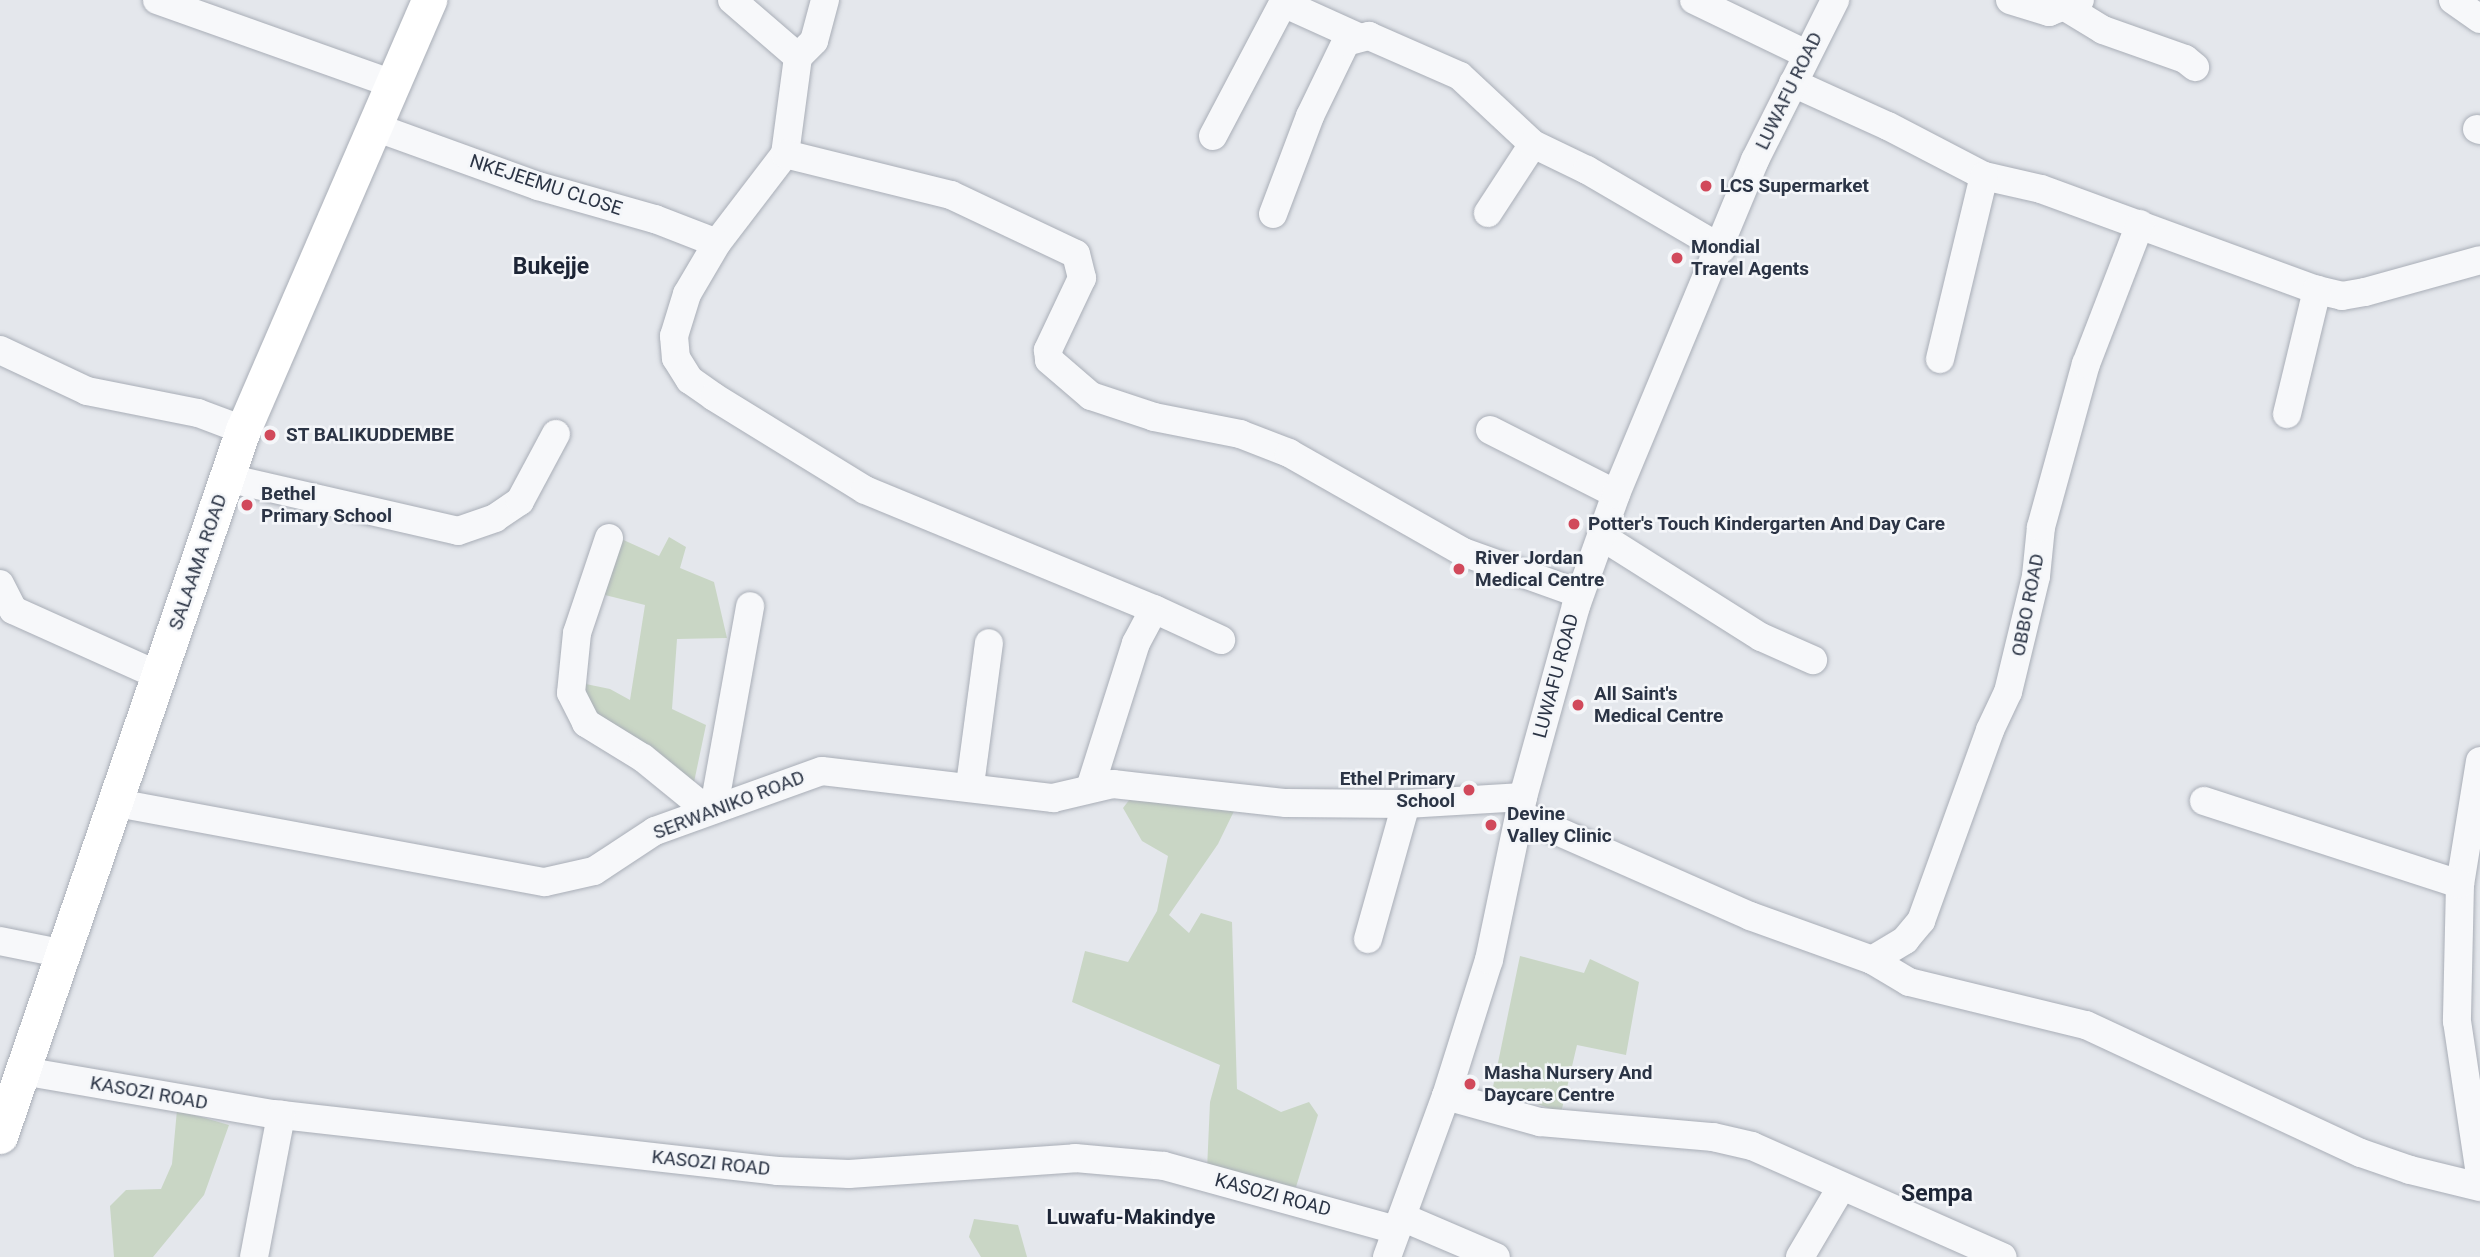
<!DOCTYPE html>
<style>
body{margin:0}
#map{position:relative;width:2480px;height:1257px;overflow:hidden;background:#e4e7ec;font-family:Roboto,sans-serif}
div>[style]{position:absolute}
.green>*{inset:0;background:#c9d6c5}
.roads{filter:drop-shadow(0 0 2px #a9aeb7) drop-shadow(0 0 2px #a9aeb7)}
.minor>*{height:28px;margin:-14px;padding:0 14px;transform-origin:14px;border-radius:14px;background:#f7f8fa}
.major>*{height:35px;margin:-17.5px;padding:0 17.5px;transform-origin:17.5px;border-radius:17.5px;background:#fff}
.dots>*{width:19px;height:19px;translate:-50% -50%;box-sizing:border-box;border:4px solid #f4f6f9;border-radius:50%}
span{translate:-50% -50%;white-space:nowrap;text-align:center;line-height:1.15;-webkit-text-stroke:5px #f4f6f9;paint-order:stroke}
.street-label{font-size:19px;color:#2b3445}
.poi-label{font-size:19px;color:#2b3445;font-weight:700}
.left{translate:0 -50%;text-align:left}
.right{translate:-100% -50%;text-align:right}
.neighbourhood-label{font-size:21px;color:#1d2536;font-weight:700}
.quarter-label{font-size:23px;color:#1d2536;font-weight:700}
</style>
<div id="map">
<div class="green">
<div style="clip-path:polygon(669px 537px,686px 547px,680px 568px,714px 582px,727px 638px,677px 639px,672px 709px,706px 725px,693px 787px,589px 721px,581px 683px,610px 689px,630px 700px,645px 605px,597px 593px,619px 538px,659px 556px)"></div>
<div style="clip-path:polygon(1133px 795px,1236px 807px,1218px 844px,1169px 915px,1189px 933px,1201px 913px,1232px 922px,1237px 1089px,1281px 1112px,1309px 1102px,1318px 1115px,1296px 1187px,1207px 1170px,1210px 1102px,1220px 1065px,1072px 1002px,1085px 951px,1128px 962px,1157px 911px,1168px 856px,1142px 841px,1123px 808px)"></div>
<div style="clip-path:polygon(1520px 956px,1584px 973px,1590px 959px,1639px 982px,1626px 1055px,1577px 1045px,1561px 1113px,1493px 1087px)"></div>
<div style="clip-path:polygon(177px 1110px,229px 1125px,204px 1195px,153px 1257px,114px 1257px,110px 1206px,126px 1190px,161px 1189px,172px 1164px)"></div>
<div style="clip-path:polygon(974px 1219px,1018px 1225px,1027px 1257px,981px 1257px,969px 1237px)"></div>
</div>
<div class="roads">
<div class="minor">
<div style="left:157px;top:0;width:251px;rotate:19.6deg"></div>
<div style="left:732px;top:0;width:87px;rotate:40.8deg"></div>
<div style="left:825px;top:0;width:42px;rotate:105deg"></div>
<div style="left:814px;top:41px;width:23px;rotate:135deg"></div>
<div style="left:798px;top:57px;width:98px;rotate:97.6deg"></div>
<div style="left:785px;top:154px;width:112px;rotate:127.4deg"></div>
<div style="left:717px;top:243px;width:59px;rotate:120.5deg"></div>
<div style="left:687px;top:294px;width:44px;rotate:107.2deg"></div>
<div style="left:674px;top:336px;width:22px;rotate:85deg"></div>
<div style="left:676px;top:358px;width:26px;rotate:58deg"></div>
<div style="left:690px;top:380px;width:29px;rotate:35deg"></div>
<div style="left:714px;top:397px;width:177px;rotate:31.6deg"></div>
<div style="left:865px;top:490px;width:313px;rotate:22.4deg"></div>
<div style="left:1694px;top:0;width:124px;rotate:25.7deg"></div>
<div style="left:2010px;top:0;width:41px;rotate:17.1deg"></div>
<div style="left:2049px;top:12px;width:33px;rotate:-21deg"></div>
<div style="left:2453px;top:0;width:33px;rotate:35deg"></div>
<div style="left:2067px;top:8px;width:42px;rotate:31.4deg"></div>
<div style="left:2103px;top:30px;width:87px;rotate:19.5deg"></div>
<div style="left:2185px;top:59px;width:13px;rotate:39deg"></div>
<div style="left:1793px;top:83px;width:104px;rotate:24.4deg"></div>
<div style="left:1888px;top:126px;width:108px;rotate:27.5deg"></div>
<div style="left:1984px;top:176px;width:58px;rotate:12.8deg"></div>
<div style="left:2041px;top:189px;width:294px;rotate:20.1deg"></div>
<div style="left:2317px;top:290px;width:26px;rotate:13deg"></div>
<div style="left:2342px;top:296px;width:23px;rotate:-10deg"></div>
<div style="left:2365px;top:292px;width:119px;rotate:-15.5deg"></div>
<div style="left:375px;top:127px;width:173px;rotate:19.9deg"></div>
<div style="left:538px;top:186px;width:122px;rotate:15.8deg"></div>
<div style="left:655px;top:219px;width:66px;rotate:21.2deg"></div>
<div style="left:2477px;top:129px;width:3px;rotate:18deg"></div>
<div style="left:1213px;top:136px;width:150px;rotate:-62.2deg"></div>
<div style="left:1283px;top:3px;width:80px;rotate:24.3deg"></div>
<div style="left:785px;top:154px;width:171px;rotate:13.9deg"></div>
<div style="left:951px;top:195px;width:138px;rotate:25.3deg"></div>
<div style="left:1076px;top:254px;width:25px;rotate:76deg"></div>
<div style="left:1082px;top:278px;width:80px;rotate:115.3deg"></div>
<div style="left:1048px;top:350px;width:10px;rotate:84deg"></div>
<div style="left:1049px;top:360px;width:55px;rotate:40.6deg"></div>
<div style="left:1091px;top:396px;width:66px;rotate:18.4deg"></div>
<div style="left:1154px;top:417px;width:88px;rotate:11.2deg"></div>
<div style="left:1240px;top:434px;width:53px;rotate:21.2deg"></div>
<div style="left:1289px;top:453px;width:200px;rotate:29.6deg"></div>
<div style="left:1463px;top:552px;width:124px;rotate:19.7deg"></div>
<div style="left:1488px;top:213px;width:82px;rotate:-56.9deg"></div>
<div style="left:1273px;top:214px;width:105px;rotate:-69.3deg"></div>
<div style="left:1310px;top:116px;width:82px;rotate:-64.1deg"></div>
<div style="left:1346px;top:42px;width:24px;rotate:-15deg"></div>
<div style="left:1369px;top:36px;width:99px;rotate:23.7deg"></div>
<div style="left:1460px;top:76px;width:100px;rotate:43deg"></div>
<div style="left:1533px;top:144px;width:60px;rotate:25.7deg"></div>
<div style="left:1587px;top:170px;width:156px;rotate:30.3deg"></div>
<div style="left:0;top:350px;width:96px;rotate:25.2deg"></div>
<div style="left:87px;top:391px;width:113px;rotate:11.2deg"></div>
<div style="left:198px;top:413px;width:48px;rotate:20.7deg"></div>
<div style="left:1940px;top:359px;width:188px;rotate:-76.5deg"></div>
<div style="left:2287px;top:414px;width:128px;rotate:-76.4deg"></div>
<div style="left:1490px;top:430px;width:141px;rotate:26.9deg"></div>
<div style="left:227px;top:478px;width:237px;rotate:12.9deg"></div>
<div style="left:458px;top:531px;width:39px;rotate:-19deg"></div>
<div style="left:495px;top:518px;width:30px;rotate:-34deg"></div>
<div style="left:520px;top:501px;width:76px;rotate:-61.8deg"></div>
<div style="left:1601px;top:536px;width:189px;rotate:32.3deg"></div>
<div style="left:1761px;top:637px;width:57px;rotate:23.9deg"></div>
<div style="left:609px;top:538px;width:100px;rotate:108.6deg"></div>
<div style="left:577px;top:633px;width:60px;rotate:95.7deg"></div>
<div style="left:571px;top:693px;width:34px;rotate:63deg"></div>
<div style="left:586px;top:723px;width:67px;rotate:31.6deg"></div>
<div style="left:643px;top:758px;width:82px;rotate:39.1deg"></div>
<div style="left:0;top:584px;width:29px;rotate:63deg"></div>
<div style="left:13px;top:610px;width:161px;rotate:24.2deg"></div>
<div style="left:2480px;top:761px;width:125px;rotate:99.2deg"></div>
<div style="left:2460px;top:884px;width:137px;rotate:91.3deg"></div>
<div style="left:2457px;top:1021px;width:155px;rotate:81.5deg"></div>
<div style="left:970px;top:785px;width:143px;rotate:-82.4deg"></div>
<div style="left:1090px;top:788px;width:152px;rotate:-72.4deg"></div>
<div style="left:1136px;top:643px;width:38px;rotate:-62deg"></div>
<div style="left:1154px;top:609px;width:74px;rotate:24.8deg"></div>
<div style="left:2204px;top:801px;width:269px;rotate:18deg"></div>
<div style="left:117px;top:803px;width:435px;rotate:10.5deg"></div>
<div style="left:545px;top:882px;width:50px;rotate:-12.7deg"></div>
<div style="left:594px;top:871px;width:73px;rotate:-33.3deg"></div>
<div style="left:655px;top:831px;width:177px;rotate:-19.8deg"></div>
<div style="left:822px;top:771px;width:233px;rotate:6.7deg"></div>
<div style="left:1053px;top:798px;width:62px;rotate:-13.1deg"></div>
<div style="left:1113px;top:784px;width:174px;rotate:6.3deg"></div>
<div style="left:1286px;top:803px;width:120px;rotate:0.5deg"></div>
<div style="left:1406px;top:804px;width:117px;rotate:-3.4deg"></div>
<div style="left:714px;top:807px;width:204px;rotate:-79.8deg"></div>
<div style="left:1521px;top:815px;width:250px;rotate:23.8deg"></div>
<div style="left:1750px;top:916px;width:130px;rotate:19.8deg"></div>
<div style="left:1872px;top:960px;width:43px;rotate:30.7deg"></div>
<div style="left:1909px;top:982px;width:182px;rotate:13.7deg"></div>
<div style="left:2086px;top:1025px;width:303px;rotate:25deg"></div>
<div style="left:2361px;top:1153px;width:52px;rotate:19.1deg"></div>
<div style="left:2410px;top:1170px;width:72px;rotate:13.7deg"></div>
<div style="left:1368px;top:939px;width:140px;rotate:-74.3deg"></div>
<div style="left:0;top:941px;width:66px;rotate:11.3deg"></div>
<div style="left:1872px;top:960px;width:39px;rotate:-31deg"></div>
<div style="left:1905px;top:940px;width:25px;rotate:-50deg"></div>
<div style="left:1921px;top:921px;width:203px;rotate:-70.1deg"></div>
<div style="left:1990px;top:730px;width:42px;rotate:-64.7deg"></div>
<div style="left:2008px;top:692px;width:119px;rotate:-76.4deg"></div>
<div style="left:2036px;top:576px;width:49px;rotate:-84.2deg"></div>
<div style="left:2041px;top:527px;width:169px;rotate:-74.6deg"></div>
<div style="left:2086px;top:364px;width:150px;rotate:-68.9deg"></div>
<div style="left:23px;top:1071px;width:254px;rotate:9.8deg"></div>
<div style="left:273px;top:1114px;width:508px;rotate:6.44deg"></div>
<div style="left:778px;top:1171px;width:71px;rotate:2.4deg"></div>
<div style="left:849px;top:1174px;width:227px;rotate:-4deg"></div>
<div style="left:1075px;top:1158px;width:89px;rotate:5.1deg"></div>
<div style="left:1164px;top:1166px;width:241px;rotate:15.4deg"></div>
<div style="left:1446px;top:1096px;width:98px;rotate:15.5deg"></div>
<div style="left:1540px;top:1122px;width:174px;rotate:5deg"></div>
<div style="left:1713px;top:1137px;width:40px;rotate:13deg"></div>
<div style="left:1752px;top:1146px;width:274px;rotate:23.9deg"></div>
<div style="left:1402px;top:1217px;width:102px;rotate:23.1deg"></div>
<div style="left:254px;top:1257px;width:145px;rotate:-79.2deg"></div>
<div style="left:1387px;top:1257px;width:171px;rotate:-69.9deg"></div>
<div style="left:1446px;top:1096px;width:143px;rotate:-72.5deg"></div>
<div style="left:1489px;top:960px;width:167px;rotate:-78.2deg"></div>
<div style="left:1523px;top:797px;width:198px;rotate:-74.5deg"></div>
<div style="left:1576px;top:606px;width:119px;rotate:-70.3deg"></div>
<div style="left:1616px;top:494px;width:362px;rotate:-67.4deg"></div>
<div style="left:1755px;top:160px;width:179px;rotate:-63.4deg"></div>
<div style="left:1800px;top:1257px;width:82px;rotate:-59.4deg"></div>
</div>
<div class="major">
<div style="left:0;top:1136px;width:747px;rotate:-71.01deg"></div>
<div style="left:243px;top:430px;width:469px;rotate:-66.6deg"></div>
</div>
</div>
<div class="dots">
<div style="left:1706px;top:186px;background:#d1495b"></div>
<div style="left:1677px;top:258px;background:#d1495b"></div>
<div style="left:270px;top:435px;background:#d1495b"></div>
<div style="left:247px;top:505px;background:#d1495b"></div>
<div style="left:1574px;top:524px;background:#d1495b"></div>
<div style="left:1459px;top:569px;background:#d1495b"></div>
<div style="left:1578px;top:705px;background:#d1495b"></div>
<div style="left:1469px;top:790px;background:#d1495b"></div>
<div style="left:1491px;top:825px;background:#d1495b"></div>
<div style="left:1470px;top:1084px;background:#d1495b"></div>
</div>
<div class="street-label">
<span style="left:1789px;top:91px;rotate:-64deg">LUWAFU ROAD</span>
<span style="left:546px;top:185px;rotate:18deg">NKEJEEMU CLOSE</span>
<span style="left:198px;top:562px;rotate:-71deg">SALAAMA ROAD</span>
<span style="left:2028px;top:605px;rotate:-79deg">OBBO ROAD</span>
<span style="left:1556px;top:676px;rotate:-75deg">LUWAFU ROAD</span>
<span style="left:729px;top:805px;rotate:-21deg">SERWANIKO ROAD</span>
<span style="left:149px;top:1093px;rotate:10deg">KASOZI ROAD</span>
<span style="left:711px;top:1163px;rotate:6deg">KASOZI ROAD</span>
<span style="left:1273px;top:1195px;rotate:15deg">KASOZI ROAD</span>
</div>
<div class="poi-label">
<span class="left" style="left:1720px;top:186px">LCS Supermarket</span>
<span class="left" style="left:1691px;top:258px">Mondial<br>Travel Agents</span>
<span class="left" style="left:286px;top:435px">ST BALIKUDDEMBE</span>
<span class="left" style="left:261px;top:505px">Bethel<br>Primary School</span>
<span class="left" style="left:1588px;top:524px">Potter's Touch Kindergarten And Day Care</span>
<span class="left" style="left:1475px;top:569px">River Jordan<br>Medical Centre</span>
<span class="left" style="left:1594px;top:705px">All Saint's<br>Medical Centre</span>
<span class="right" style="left:1455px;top:790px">Ethel Primary<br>School</span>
<span class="left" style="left:1507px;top:825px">Devine<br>Valley Clinic</span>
<span class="left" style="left:1484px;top:1084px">Masha Nursery And<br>Daycare Centre</span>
</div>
<div class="neighbourhood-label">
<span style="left:1131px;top:1217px">Luwafu-Makindye</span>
</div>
<div class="quarter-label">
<span style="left:551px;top:267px">Bukejje</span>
<span style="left:1937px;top:1194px">Sempa</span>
</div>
</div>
